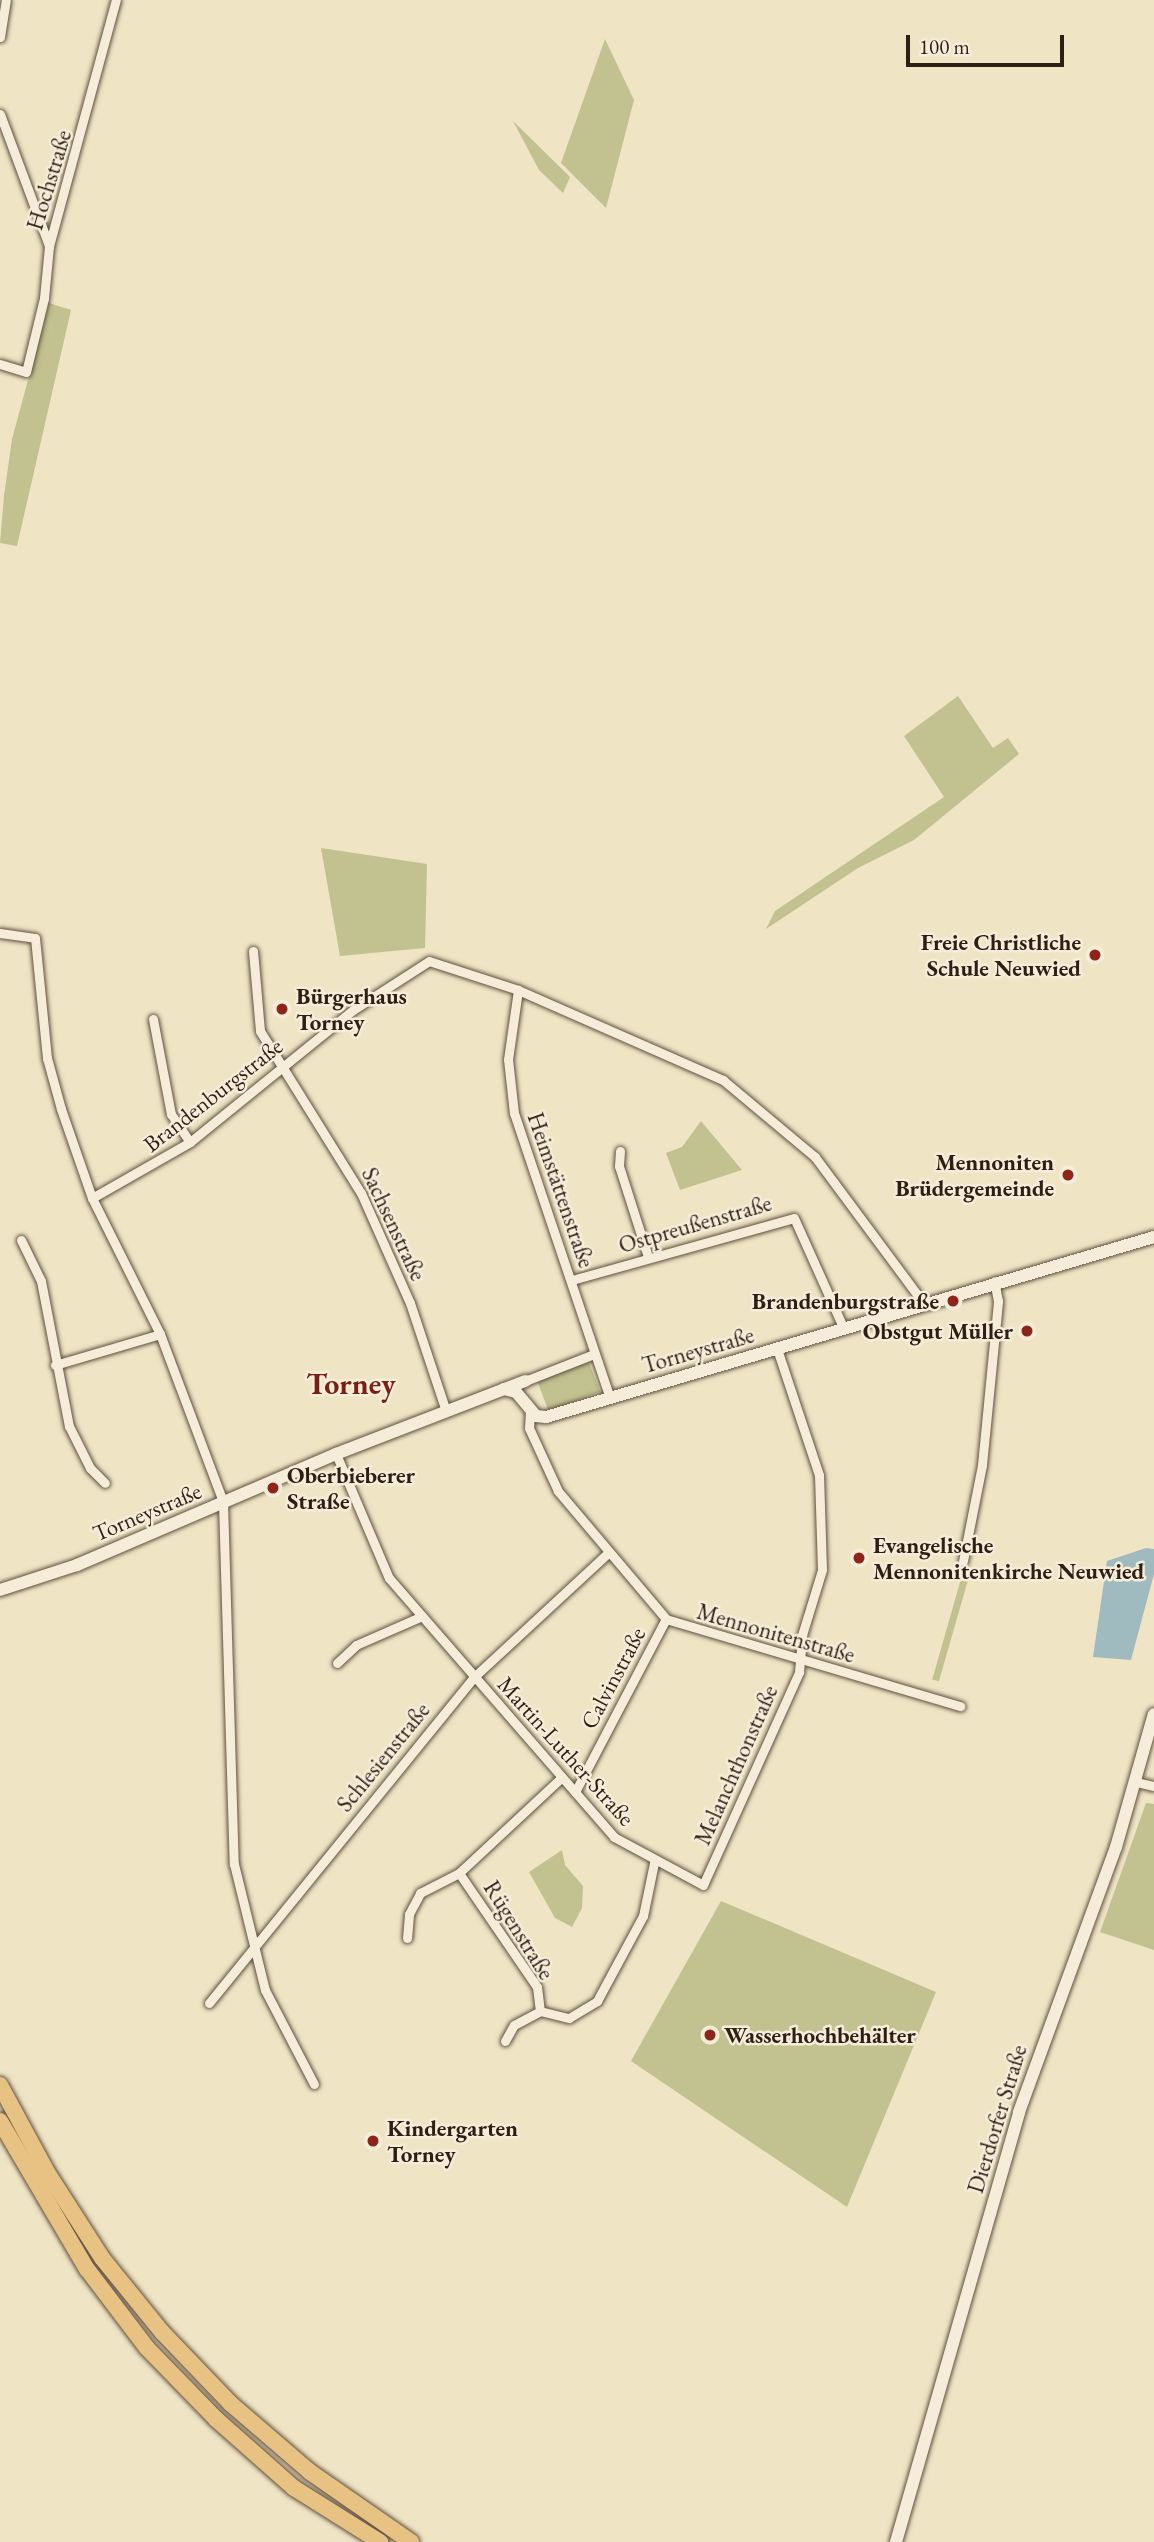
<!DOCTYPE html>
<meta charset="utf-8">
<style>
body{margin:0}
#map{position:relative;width:1154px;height:2542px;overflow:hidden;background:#efe4c4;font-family:"EB Garamond",serif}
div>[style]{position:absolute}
.green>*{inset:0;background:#c1c28f;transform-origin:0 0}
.water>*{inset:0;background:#a0bbc0}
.roads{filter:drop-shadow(0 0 2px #5f503f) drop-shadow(0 0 2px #5f503f)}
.street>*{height:9px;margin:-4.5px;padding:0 4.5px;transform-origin:4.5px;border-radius:4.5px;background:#f5edd9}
.secondary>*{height:12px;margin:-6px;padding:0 6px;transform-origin:6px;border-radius:6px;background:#f5edd9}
.highway>*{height:16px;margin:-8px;padding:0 8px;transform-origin:8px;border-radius:8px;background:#e8c282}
.dots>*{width:19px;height:19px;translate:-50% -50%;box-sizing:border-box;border:4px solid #f5edd9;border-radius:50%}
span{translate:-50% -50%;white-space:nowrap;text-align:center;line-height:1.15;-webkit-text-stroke:5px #f5edd9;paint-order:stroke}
.street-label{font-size:23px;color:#2f1e13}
.poi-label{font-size:23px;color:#2f1e13;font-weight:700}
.right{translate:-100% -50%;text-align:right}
.left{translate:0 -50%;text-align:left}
.district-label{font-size:30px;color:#7a1f14;font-weight:700}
.scale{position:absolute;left:906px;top:35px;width:158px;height:32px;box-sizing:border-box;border:4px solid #2f1e13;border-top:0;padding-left:9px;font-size:21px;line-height:24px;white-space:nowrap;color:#2f1e13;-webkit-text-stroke:5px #f5edd9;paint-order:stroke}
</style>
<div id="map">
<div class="green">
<div style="clip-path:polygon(605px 39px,634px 100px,606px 208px,561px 163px)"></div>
<div style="clip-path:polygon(513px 121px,570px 177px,563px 193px,539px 170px)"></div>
<div style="clip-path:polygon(49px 303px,71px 310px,17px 546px,0 543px,4px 496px,12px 439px)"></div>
<div style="clip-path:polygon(958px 696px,993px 748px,1008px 738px,1019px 754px,914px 840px,858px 868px,766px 929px,775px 911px,944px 797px,904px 736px)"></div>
<div style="clip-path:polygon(321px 848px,427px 864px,425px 948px,340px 956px)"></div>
<div style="clip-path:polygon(701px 1121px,742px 1170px,680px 1190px,666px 1153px,682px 1147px)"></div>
<div style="left:588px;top:1360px;width:34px;height:55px;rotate:69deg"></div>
<div style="left:965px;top:1565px;width:7px;height:119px;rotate:16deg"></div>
<div style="clip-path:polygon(1146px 1803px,1154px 1804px,1154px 1950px,1100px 1932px)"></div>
<div style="clip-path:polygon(562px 1850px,565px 1865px,583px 1886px,582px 1908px,572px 1927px,555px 1918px,529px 1872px)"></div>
<div style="clip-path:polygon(721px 1901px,936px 1992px,847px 2207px,631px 2061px)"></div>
</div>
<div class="water">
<div style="clip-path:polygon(1146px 1548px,1154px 1549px,1154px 1574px,1131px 1660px,1093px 1657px,1107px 1561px)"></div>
</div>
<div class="roads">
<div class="street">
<div style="left:0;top:37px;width:37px;rotate:-81deg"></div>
<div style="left:0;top:114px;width:141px;rotate:69.6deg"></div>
<div style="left:0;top:364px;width:27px;rotate:17deg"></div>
<div style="left:26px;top:372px;width:76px;rotate:-76.3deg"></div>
<div style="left:44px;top:298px;width:52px;rotate:-84.5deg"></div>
<div style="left:49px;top:246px;width:255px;rotate:-74.8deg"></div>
<div style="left:0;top:933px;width:35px;rotate:8deg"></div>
<div style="left:35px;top:938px;width:121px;rotate:84.3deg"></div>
<div style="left:47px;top:1058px;width:53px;rotate:74.6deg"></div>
<div style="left:61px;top:1109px;width:94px;rotate:70.8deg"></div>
<div style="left:92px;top:1198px;width:152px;rotate:63.4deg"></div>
<div style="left:160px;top:1334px;width:179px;rotate:69.4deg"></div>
<div style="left:223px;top:1502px;width:362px;rotate:88.3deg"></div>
<div style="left:234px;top:1864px;width:130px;rotate:76.2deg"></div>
<div style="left:265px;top:1990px;width:106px;rotate:62.5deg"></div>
<div style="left:253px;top:951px;width:80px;rotate:85deg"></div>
<div style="left:260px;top:1031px;width:191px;rotate:58.1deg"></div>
<div style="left:361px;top:1193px;width:120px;rotate:66deg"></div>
<div style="left:410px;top:1303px;width:114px;rotate:71.6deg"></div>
<div style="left:518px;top:990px;width:70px;rotate:98.2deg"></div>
<div style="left:508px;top:1059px;width:54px;rotate:83.7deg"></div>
<div style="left:514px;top:1113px;width:301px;rotate:71.4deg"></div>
<div style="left:153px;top:1019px;width:97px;rotate:79.3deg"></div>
<div style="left:171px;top:1114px;width:34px;rotate:56deg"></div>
<div style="left:620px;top:1151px;width:15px;rotate:94deg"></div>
<div style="left:619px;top:1166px;width:96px;rotate:72.3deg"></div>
<div style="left:92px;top:1198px;width:113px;rotate:-29.7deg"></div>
<div style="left:190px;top:1142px;width:210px;rotate:-39deg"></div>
<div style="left:353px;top:1010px;width:90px;rotate:-32.8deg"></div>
<div style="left:429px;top:961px;width:94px;rotate:18deg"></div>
<div style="left:518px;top:990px;width:224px;rotate:23.7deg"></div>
<div style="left:723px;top:1080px;width:120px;rotate:39.9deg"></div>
<div style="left:815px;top:1157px;width:183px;rotate:53.4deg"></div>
<div style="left:21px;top:1240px;width:46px;rotate:64deg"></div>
<div style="left:41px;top:1281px;width:148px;rotate:79.1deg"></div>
<div style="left:69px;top:1426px;width:47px;rotate:63.4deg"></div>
<div style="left:90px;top:1468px;width:21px;rotate:45deg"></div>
<div style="left:572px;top:1280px;width:230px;rotate:-15.6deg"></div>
<div style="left:794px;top:1218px;width:120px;rotate:65.8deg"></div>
<div style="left:55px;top:1365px;width:109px;rotate:-16.4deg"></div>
<div style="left:525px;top:1381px;width:74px;rotate:-21.4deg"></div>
<div style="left:530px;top:1410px;width:18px;rotate:93deg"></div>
<div style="left:529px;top:1428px;width:69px;rotate:65.3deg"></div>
<div style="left:558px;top:1491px;width:167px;rotate:49.8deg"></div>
<div style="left:666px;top:1619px;width:307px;rotate:16.5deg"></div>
<div style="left:336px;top:1454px;width:135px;rotate:66.9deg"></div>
<div style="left:389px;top:1578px;width:343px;rotate:49deg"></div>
<div style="left:614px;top:1837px;width:101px;rotate:28.3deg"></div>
<div style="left:703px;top:1885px;width:234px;rotate:-65.7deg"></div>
<div style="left:799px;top:1672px;width:37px;rotate:-85deg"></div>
<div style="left:802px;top:1635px;width:68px;rotate:-72.9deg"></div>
<div style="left:822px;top:1570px;width:95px;rotate:-91.8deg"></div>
<div style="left:819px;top:1475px;width:133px;rotate:-108.4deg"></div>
<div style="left:963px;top:1561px;width:98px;rotate:-78.8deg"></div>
<div style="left:982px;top:1465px;width:165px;rotate:-84.4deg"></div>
<div style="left:998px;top:1301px;width:20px;rotate:-101deg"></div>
<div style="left:337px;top:1663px;width:26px;rotate:-43deg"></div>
<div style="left:356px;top:1645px;width:72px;rotate:-23.7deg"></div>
<div style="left:1136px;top:1782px;width:18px;rotate:13deg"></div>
<div style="left:575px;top:1792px;width:195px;rotate:-62.3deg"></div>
<div style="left:459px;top:1873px;width:138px;rotate:55.6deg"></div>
<div style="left:537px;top:1987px;width:24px;rotate:83deg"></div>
<div style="left:407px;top:1938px;width:24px;rotate:-85deg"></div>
<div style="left:409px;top:1914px;width:24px;rotate:-62deg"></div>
<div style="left:420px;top:1893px;width:44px;rotate:-27.1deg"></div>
<div style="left:459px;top:1873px;width:139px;rotate:-43deg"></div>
<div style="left:209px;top:2003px;width:420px;rotate:-50.9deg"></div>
<div style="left:474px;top:1677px;width:183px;rotate:-42.8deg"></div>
<div style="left:505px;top:2041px;width:18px;rotate:-61deg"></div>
<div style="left:514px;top:2025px;width:30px;rotate:-28deg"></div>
<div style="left:540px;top:2011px;width:30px;rotate:14deg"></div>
<div style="left:569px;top:2018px;width:33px;rotate:-31deg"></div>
<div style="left:597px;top:2001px;width:97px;rotate:-61.6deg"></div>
<div style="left:643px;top:1916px;width:54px;rotate:-78.3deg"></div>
</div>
<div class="secondary">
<div style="left:504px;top:1389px;width:12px;rotate:14deg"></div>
<div style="left:516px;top:1392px;width:31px;rotate:50deg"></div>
<div style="left:536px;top:1416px;width:10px;rotate:6deg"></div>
<div style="left:546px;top:1417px;width:634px;rotate:-16.49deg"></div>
<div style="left:0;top:1590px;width:81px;rotate:-18deg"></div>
<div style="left:77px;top:1565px;width:282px;rotate:-23.2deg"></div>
<div style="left:336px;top:1454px;width:203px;rotate:-21.1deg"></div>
<div style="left:896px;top:2542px;width:447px;rotate:-74deg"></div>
<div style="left:1019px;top:2112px;width:282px;rotate:-69.9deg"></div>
<div style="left:1116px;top:1847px;width:138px;rotate:-74.1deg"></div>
</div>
<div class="highway">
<div style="left:0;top:2085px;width:99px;rotate:61.6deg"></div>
<div style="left:47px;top:2172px;width:102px;rotate:57.4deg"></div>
<div style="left:102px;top:2258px;width:95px;rotate:51deg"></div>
<div style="left:162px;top:2332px;width:100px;rotate:46.2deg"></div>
<div style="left:231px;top:2404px;width:104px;rotate:40.7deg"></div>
<div style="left:310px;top:2472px;width:123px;rotate:34.7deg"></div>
<div style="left:0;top:2121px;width:172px;rotate:59.6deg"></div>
<div style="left:87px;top:2269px;width:99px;rotate:52.8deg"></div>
<div style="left:147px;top:2348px;width:99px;rotate:45.8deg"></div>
<div style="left:216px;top:2419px;width:104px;rotate:41.5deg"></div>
<div style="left:294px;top:2488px;width:102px;rotate:32.1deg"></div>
</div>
</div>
<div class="dots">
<div style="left:1095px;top:955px;background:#8f2418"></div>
<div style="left:282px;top:1009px;background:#8f2418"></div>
<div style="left:1068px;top:1175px;background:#8f2418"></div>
<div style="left:953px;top:1301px;background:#8f2418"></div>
<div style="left:1027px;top:1331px;background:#8f2418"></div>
<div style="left:273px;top:1488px;background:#8f2418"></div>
<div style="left:859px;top:1558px;background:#8f2418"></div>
<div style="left:710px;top:2035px;background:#8f2418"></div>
<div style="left:373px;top:2141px;background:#8f2418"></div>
</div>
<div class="street-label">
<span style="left:49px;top:180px;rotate:-73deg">Hochstraße</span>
<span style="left:213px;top:1095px;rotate:-38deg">Brandenburgstraße</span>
<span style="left:561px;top:1190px;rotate:71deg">Heimstättenstraße</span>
<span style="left:394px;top:1224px;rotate:65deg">Sachsenstraße</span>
<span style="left:695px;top:1224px;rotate:-16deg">Ostpreußenstraße</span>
<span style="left:698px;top:1350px;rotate:-16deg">Torneystraße</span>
<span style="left:147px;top:1512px;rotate:-23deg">Torneystraße</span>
<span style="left:776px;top:1633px;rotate:16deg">Mennonitenstraße</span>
<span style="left:613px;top:1678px;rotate:-62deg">Calvinstraße</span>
<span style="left:566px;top:1751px;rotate:48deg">Martin-Luther-Straße</span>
<span style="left:383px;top:1757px;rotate:-51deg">Schlesienstraße</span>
<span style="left:736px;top:1765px;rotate:-66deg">Melanchthonstraße</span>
<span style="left:519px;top:1930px;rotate:58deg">Rügenstraße</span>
<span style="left:997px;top:2119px;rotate:-73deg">Dierdorfer Straße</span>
</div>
<div class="poi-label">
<span class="right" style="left:1081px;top:955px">Freie Christliche<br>Schule Neuwied</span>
<span class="left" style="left:296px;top:1009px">Bürgerhaus<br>Torney</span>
<span class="right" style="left:1054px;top:1175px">Mennoniten<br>Brüdergemeinde</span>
<span class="right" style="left:939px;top:1301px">Brandenburgstraße</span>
<span class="right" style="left:1013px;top:1331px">Obstgut Müller</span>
<span class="left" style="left:287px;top:1488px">Oberbieberer<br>Straße</span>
<span class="left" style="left:873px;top:1558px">Evangelische<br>Mennonitenkirche Neuwied</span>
<span class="left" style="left:724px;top:2035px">Wasserhochbehälter</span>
<span class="left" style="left:387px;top:2141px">Kindergarten<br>Torney</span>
</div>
<div class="district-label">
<span style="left:351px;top:1384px">Torney</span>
</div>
<div class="scale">100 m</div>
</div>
